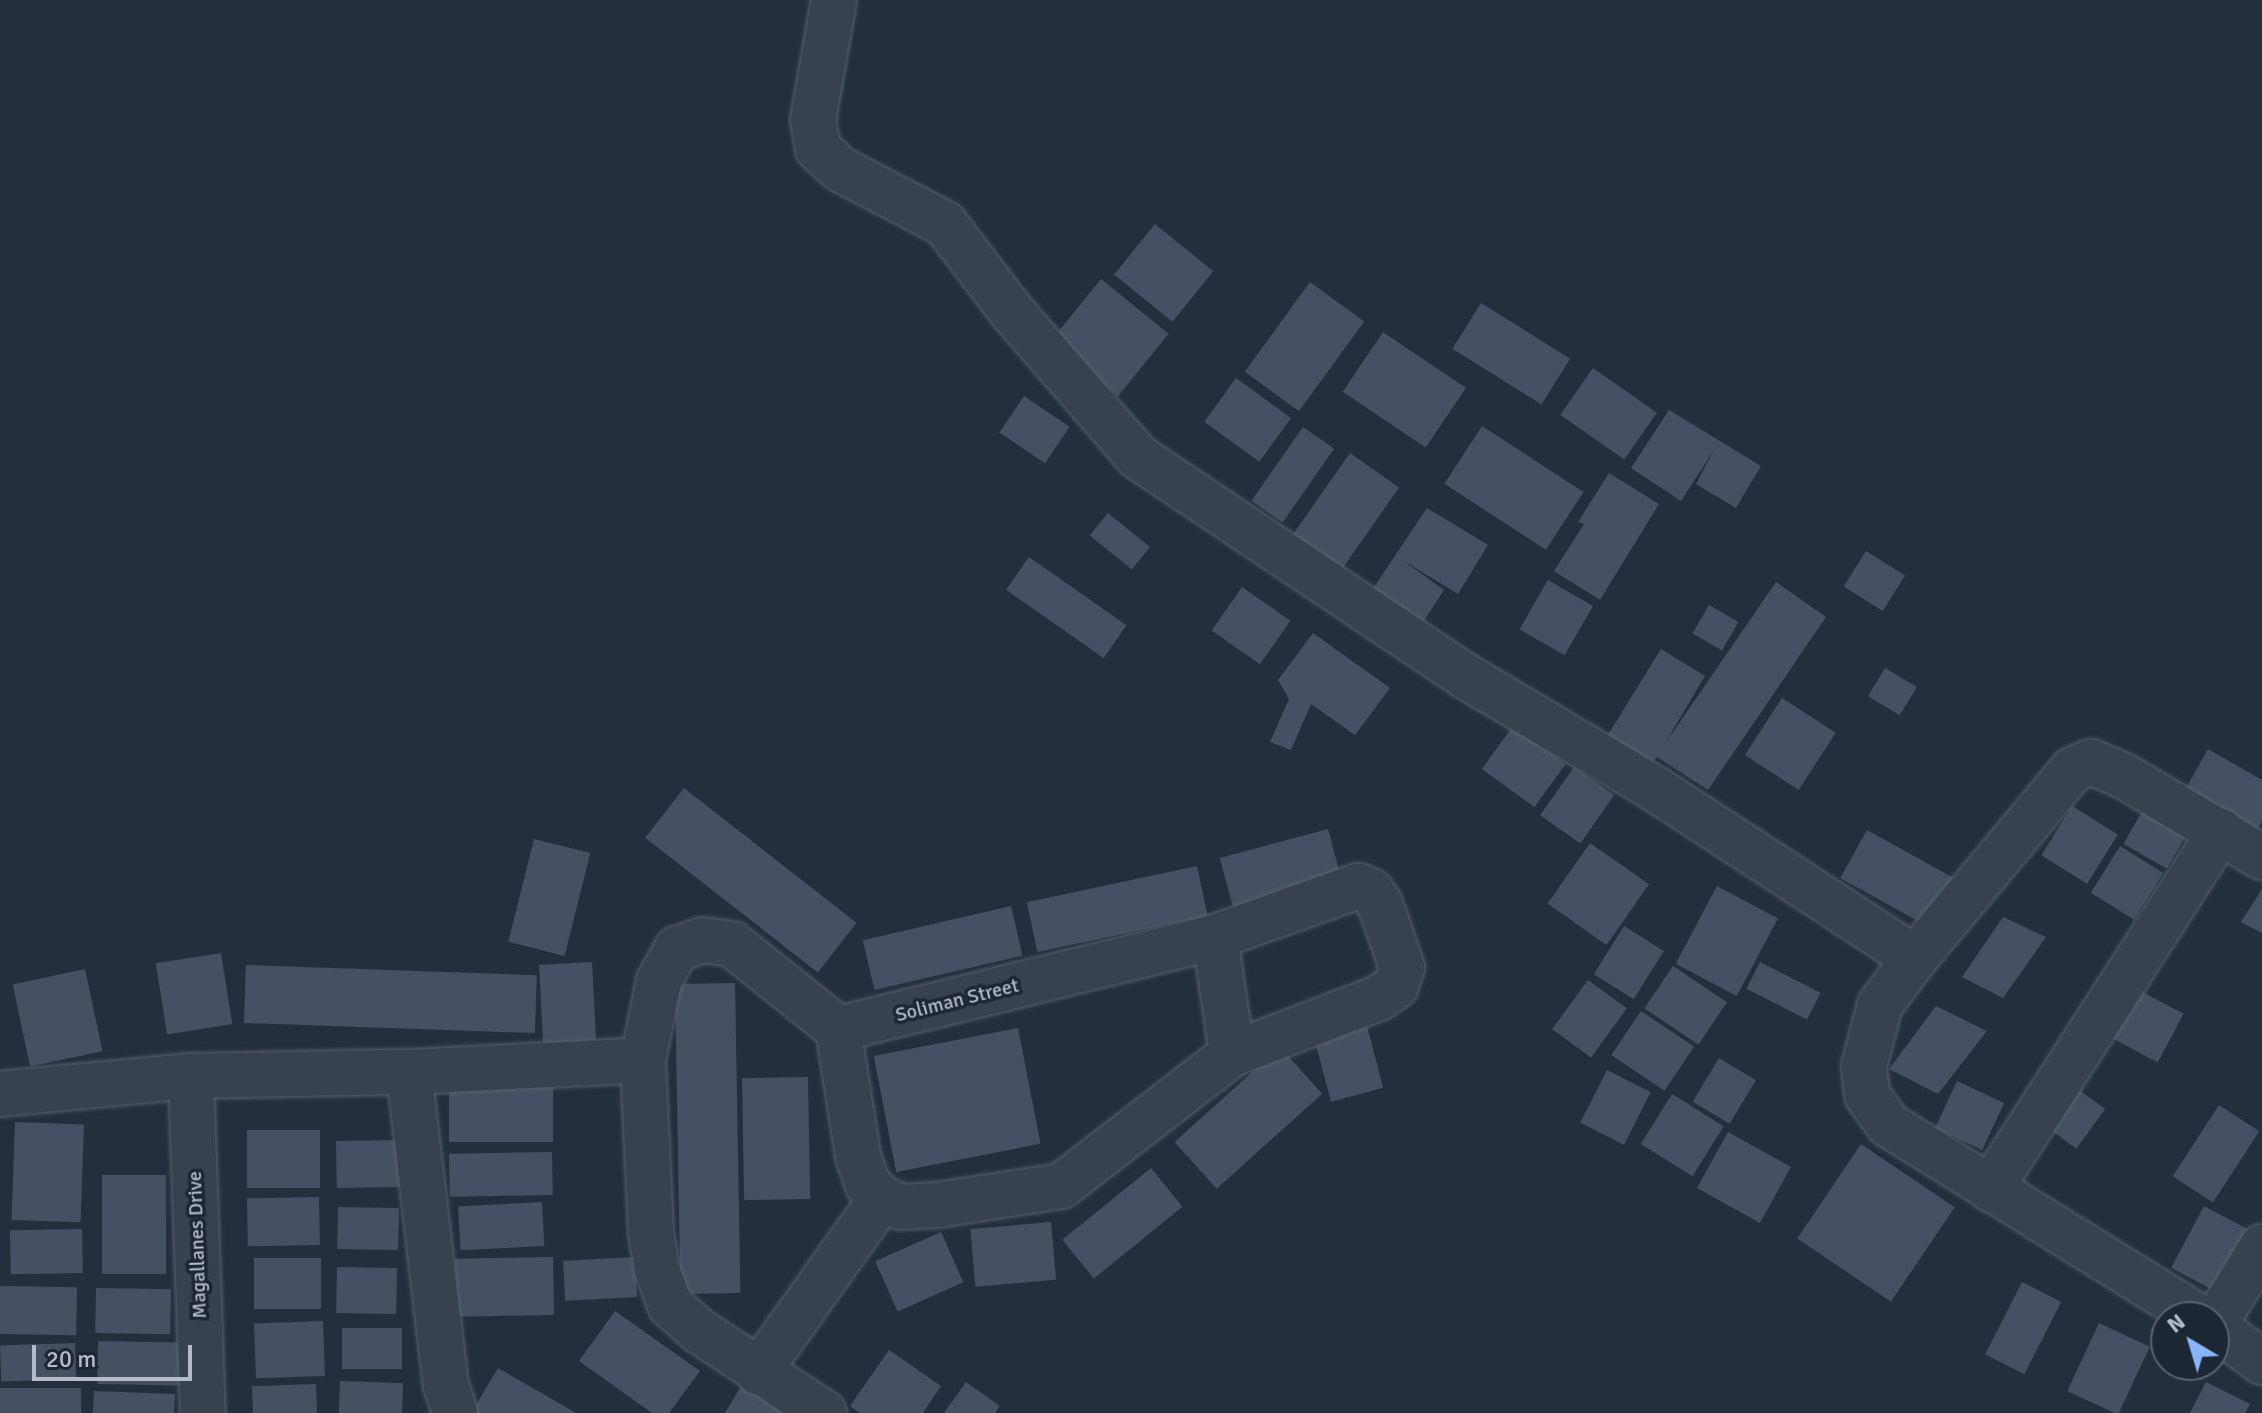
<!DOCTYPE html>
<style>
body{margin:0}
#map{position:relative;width:2262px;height:1413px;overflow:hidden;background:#242f3e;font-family:Signika,sans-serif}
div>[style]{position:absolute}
.building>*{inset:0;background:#455162;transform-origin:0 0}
.roads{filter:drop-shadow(0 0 2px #565f6c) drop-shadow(0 0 2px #565f6c)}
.minor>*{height:44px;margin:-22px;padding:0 22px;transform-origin:22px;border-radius:22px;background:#38414e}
span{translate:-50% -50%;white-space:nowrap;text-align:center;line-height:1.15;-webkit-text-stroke:7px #1d2633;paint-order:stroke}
.street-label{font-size:20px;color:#b4bcc9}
.north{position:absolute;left:2150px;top:1301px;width:80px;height:80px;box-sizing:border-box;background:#1d2633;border:2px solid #59626f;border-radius:50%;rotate:322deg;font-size:22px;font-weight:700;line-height:32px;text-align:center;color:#b4bcc9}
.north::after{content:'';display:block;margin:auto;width:28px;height:36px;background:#8ab4f8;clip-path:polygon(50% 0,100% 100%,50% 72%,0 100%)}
.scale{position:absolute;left:32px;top:1345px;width:160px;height:36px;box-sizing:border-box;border:4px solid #b4bcc9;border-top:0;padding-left:10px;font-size:24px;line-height:28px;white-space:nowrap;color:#b4bcc9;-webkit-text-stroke:6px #1d2633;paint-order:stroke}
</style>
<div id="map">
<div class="building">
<div style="left:1155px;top:224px;width:75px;height:65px;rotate:39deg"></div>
<div style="left:1101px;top:279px;width:87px;height:80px;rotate:39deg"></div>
<div style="left:1310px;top:282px;width:67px;height:111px;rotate:36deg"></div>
<div style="left:1481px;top:303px;width:105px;height:54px;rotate:32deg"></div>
<div style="left:1383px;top:332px;width:100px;height:72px;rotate:34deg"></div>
<div style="left:1593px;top:368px;width:78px;height:57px;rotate:35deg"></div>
<div style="left:1236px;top:378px;width:68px;height:54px;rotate:36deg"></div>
<div style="left:1024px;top:396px;width:55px;height:44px;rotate:34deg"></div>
<div style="clip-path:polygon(1669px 410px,1761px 466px,1736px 508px,1696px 484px,1714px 450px,1681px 501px,1631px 468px)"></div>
<div style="left:1482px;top:426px;width:121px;height:69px;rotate:33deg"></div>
<div style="left:1303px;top:427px;width:38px;height:90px;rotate:35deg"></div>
<div style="left:1350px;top:453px;width:60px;height:100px;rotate:35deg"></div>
<div style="clip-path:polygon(1609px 473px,1659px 504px,1600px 600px,1554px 571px,1584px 524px,1578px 522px)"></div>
<div style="clip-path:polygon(1427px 508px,1488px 545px,1458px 594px,1404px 561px,1444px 590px,1414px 636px,1364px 602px)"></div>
<div style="left:1108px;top:513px;width:54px;height:29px;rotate:39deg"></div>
<div style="left:1866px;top:551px;width:46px;height:42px;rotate:32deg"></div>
<div style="left:1029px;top:557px;width:119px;height:40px;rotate:35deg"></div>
<div style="left:1548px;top:580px;width:52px;height:57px;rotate:30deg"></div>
<div style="clip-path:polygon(1776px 582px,1826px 617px,1708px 790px,1657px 757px,1650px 765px,1606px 738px,1661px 649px,1705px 676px,1664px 745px)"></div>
<div style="left:1242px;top:587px;width:59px;height:53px;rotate:35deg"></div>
<div style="left:1709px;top:605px;width:34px;height:33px;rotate:30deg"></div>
<div style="clip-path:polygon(1313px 633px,1390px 688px,1355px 735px,1311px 704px,1291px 750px,1270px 742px,1289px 699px,1278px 680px)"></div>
<div style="left:1885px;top:668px;width:37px;height:33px;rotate:31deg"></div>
<div style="left:1782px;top:698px;width:64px;height:68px;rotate:33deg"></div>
<div style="left:1513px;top:726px;width:65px;height:53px;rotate:36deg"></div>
<div style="clip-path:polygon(2208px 749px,2262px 780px,2262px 821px,2256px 832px,2184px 792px)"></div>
<div style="left:1574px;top:767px;width:49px;height:59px;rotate:35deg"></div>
<div style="left:684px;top:788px;width:219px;height:63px;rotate:38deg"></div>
<div style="left:2147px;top:803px;width:50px;height:47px;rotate:30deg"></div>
<div style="left:2072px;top:806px;width:54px;height:58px;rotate:32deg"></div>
<div style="left:1328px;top:829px;width:55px;height:112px;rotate:75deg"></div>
<div style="left:1867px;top:830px;width:109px;height:55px;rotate:29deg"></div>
<div style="left:534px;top:839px;width:58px;height:106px;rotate:14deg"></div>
<div style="left:1590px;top:843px;width:72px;height:74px;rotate:35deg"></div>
<div style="left:2120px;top:846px;width:51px;height:55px;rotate:32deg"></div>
<div style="left:1197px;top:866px;width:51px;height:174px;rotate:78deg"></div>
<div style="left:1717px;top:886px;width:69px;height:88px;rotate:28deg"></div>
<div style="clip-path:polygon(2262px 889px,2262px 933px,2241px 922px)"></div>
<div style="left:1011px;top:906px;width:51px;height:152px;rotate:77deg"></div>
<div style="clip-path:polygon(2003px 917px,2046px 937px,2003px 998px,1962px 977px)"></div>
<div style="left:1624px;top:926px;width:47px;height:57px;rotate:32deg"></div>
<div style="left:221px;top:953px;width:72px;height:66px;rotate:81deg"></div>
<div style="left:592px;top:962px;width:78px;height:53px;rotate:87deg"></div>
<div style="left:1760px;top:962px;width:68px;height:30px;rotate:27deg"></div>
<div style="left:246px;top:965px;width:291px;height:58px;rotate:2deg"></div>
<div style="left:1673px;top:966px;width:65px;height:51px;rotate:34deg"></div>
<div style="left:85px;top:969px;width:84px;height:74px;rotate:78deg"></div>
<div style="left:1588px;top:980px;width:48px;height:61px;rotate:36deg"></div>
<div style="left:735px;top:983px;width:310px;height:60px;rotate:89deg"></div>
<div style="left:2135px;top:988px;width:55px;height:55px;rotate:28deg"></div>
<div style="clip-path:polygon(1936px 1006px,1987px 1031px,1938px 1094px,1889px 1069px)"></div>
<div style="left:1641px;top:1011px;width:64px;height:53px;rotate:34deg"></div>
<div style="left:1366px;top:1023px;width:67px;height:54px;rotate:75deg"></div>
<div style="left:1018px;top:1028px;width:118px;height:147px;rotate:79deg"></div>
<div style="left:1280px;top:1047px;width:63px;height:142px;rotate:48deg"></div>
<div style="left:1719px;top:1058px;width:43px;height:51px;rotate:31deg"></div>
<div style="left:1607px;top:1070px;width:49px;height:59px;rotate:27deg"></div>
<div style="left:808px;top:1077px;width:122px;height:66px;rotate:89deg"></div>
<div style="left:1957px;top:1081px;width:52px;height:52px;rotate:25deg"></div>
<div style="left:2068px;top:1082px;width:46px;height:49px;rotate:36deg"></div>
<div style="left:553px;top:1083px;width:59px;height:104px;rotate:90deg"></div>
<div style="left:1672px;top:1094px;width:61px;height:59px;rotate:32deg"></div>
<div style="left:2219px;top:1105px;width:48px;height:85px;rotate:33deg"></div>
<div style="left:15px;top:1122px;width:69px;height:98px;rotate:2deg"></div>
<div style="left:247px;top:1130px;width:73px;height:58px"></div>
<div style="left:1728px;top:1132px;width:72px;height:64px;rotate:29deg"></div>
<div style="left:399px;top:1140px;width:47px;height:63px;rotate:89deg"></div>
<div style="left:1861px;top:1144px;width:113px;height:114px;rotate:34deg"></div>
<div style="left:552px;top:1152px;width:43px;height:103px;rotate:89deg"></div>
<div style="left:1151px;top:1168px;width:50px;height:114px;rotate:51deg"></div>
<div style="left:102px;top:1175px;width:64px;height:99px"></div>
<div style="left:319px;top:1197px;width:48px;height:72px;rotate:89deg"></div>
<div style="left:542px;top:1202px;width:44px;height:84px;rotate:87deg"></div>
<div style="left:2204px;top:1206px;width:57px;height:70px;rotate:28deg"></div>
<div style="left:338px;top:1207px;width:61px;height:42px;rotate:1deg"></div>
<div style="left:1051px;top:1222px;width:58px;height:81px;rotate:85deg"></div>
<div style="left:82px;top:1229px;width:44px;height:72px;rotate:89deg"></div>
<div style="left:941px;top:1232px;width:55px;height:72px;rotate:66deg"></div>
<div style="left:553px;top:1257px;width:58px;height:98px;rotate:89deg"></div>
<div style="left:635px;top:1257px;width:40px;height:72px;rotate:87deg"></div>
<div style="left:254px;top:1258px;width:67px;height:51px"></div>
<div style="left:337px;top:1267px;width:60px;height:46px;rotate:1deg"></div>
<div style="left:2022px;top:1282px;width:44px;height:81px;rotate:27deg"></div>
<div style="left:0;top:1286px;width:77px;height:48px;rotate:1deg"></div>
<div style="left:96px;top:1288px;width:75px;height:45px;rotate:1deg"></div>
<div style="clip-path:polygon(615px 1311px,700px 1371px,669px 1413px,652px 1413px,579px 1361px)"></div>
<div style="left:323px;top:1321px;width:55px;height:69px;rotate:88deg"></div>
<div style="left:2099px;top:1323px;width:56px;height:75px;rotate:25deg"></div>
<div style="left:402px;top:1328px;width:41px;height:60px;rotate:90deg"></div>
<div style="left:98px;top:1341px;width:82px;height:43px;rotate:1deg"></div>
<div style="left:75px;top:1343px;width:36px;height:75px;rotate:88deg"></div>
<div style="clip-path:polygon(889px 1350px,941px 1386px,923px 1413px,860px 1413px,850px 1406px)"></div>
<div style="clip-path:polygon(498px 1368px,576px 1413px,471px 1413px)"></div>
<div style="left:340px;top:1381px;width:63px;height:32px;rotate:2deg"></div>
<div style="clip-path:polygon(966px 1382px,1000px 1406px,995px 1413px,944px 1413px)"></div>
<div style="clip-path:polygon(2206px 1382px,2250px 1404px,2245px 1413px,2190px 1413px)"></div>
<div style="left:316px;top:1384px;width:29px;height:64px;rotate:88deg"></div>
<div style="clip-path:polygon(741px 1386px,786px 1413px,725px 1413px)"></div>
<div style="left:81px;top:1388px;width:25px;height:81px;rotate:90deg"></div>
<div style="clip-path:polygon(94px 1391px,175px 1394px,174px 1413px,93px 1413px)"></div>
</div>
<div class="roads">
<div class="minor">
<div style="left:834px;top:0;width:122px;rotate:99.9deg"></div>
<div style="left:813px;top:120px;width:29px;rotate:80deg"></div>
<div style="left:818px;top:149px;width:30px;rotate:42deg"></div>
<div style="left:840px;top:169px;width:119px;rotate:27.6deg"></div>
<div style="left:945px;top:224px;width:111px;rotate:52.7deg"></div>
<div style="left:1012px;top:312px;width:192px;rotate:49deg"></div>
<div style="left:1138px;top:457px;width:396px;rotate:33.8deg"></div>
<div style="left:1467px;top:677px;width:221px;rotate:30.7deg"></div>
<div style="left:1657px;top:790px;width:308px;rotate:33.1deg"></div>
<div style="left:1915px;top:958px;width:59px;rotate:126.7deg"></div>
<div style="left:1880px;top:1005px;width:63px;rotate:104.7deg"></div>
<div style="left:1864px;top:1066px;width:29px;rotate:84deg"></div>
<div style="left:1867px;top:1095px;width:37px;rotate:54deg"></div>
<div style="left:1889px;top:1125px;width:365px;rotate:31.8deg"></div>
<div style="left:1215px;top:937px;width:118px;rotate:81.7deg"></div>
<div style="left:1915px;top:958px;width:245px;rotate:-50.1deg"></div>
<div style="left:2072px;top:770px;width:21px;rotate:-23deg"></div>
<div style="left:2091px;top:762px;width:34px;rotate:23deg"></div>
<div style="left:2122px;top:775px;width:162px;rotate:30.4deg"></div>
<div style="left:409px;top:1072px;width:315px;rotate:83.3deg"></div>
<div style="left:446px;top:1385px;width:29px;rotate:72deg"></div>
<div style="left:191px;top:1076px;width:337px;rotate:88deg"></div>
<div style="left:0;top:1094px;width:192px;rotate:-5.4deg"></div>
<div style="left:191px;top:1076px;width:218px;rotate:-1.1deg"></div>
<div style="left:409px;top:1072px;width:234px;rotate:-2.9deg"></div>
<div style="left:1990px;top:1189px;width:426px;rotate:-57.2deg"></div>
<div style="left:2214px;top:1325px;width:92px;rotate:-58.4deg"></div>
<div style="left:2214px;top:1326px;width:60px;rotate:36.9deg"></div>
<div style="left:758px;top:1372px;width:214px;rotate:-54.5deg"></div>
<div style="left:824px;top:1413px;width:149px;rotate:-146.7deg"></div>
<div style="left:699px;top:1331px;width:39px;rotate:-138deg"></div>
<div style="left:670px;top:1305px;width:37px;rotate:-110deg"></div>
<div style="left:657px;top:1270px;width:39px;rotate:-99deg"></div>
<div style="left:651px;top:1231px;width:171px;rotate:-92.7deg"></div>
<div style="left:643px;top:1060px;width:81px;rotate:-78.6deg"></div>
<div style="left:659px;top:981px;width:37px;rotate:-61deg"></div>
<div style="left:677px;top:949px;width:28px;rotate:-19deg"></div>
<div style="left:703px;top:940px;width:29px;rotate:8deg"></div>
<div style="left:732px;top:944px;width:136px;rotate:38.7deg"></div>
<div style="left:838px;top:1029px;width:388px;rotate:-13.7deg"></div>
<div style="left:1215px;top:937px;width:152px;rotate:-19.6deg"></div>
<div style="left:1358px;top:886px;width:14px;rotate:21deg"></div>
<div style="left:1371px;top:891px;width:16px;rotate:55deg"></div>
<div style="left:1380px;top:904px;width:67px;rotate:70.8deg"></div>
<div style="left:1402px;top:967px;width:20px;rotate:108deg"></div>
<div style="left:1396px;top:986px;width:21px;rotate:145deg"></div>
<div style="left:1379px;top:998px;width:157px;rotate:159.1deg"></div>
<div style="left:1232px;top:1054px;width:216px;rotate:142.3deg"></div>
<div style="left:1061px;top:1186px;width:125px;rotate:171.3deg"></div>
<div style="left:937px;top:1205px;width:36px;rotate:177deg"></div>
<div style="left:901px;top:1207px;width:21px;rotate:-155deg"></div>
<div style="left:882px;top:1198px;width:19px;rotate:-137deg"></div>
<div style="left:868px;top:1185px;width:31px;rotate:-109deg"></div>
<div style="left:858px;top:1156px;width:129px;rotate:-98.9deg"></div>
</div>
</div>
<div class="street-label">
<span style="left:957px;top:1000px;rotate:-14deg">Soliman Street</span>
<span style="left:197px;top:1245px;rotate:-92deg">Magallanes Drive</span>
</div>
<div class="north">N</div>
<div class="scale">20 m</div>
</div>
